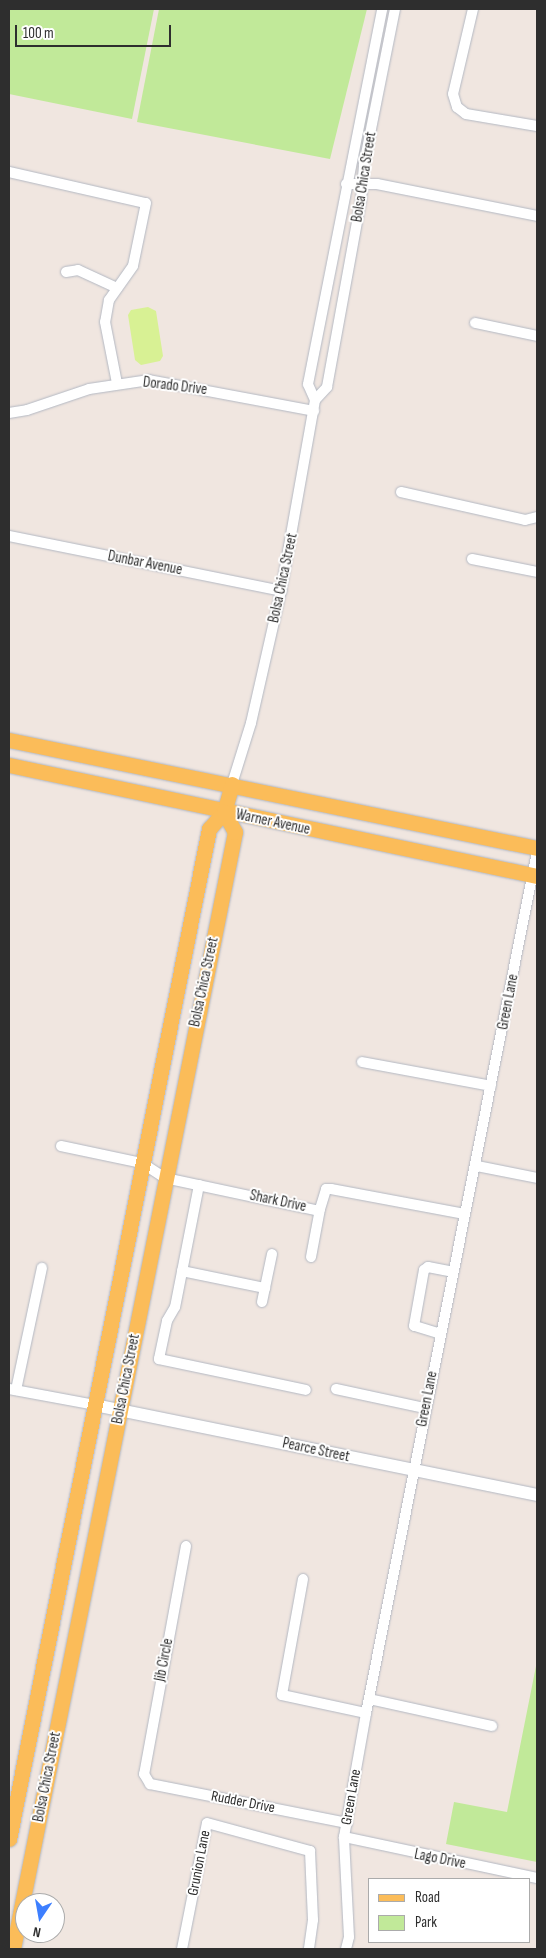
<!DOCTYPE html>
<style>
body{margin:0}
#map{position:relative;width:546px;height:1958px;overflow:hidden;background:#f0e6e0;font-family:"Sofia Sans Condensed",sans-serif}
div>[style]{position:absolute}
.green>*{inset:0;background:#c1e999}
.pitch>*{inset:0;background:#d8f194}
.roads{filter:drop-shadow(0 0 1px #b3b8c2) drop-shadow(0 0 1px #b3b8c2)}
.minor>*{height:10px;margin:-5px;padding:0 5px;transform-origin:5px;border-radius:5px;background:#fff}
.tertiary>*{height:12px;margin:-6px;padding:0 6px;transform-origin:6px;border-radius:6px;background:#fff}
.primary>*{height:15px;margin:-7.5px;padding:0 7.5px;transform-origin:7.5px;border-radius:7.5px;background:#fbbc59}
span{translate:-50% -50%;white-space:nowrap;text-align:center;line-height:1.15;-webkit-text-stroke:4px #fff;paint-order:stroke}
.street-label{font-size:15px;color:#2e2e2e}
.frame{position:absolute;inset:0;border:10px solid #2e2e2e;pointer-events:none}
.legend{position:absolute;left:368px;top:1878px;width:162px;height:65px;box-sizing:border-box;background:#fff;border:1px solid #ababab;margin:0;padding:6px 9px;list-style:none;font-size:15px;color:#2e2e2e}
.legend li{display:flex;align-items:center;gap:10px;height:25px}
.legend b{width:25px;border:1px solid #ababab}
.north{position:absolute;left:15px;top:1893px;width:50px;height:50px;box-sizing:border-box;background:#fff;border:1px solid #ababab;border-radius:50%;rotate:192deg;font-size:14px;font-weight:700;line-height:20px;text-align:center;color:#2e2e2e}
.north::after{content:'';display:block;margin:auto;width:18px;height:22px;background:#3d7fff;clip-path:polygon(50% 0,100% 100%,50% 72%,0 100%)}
.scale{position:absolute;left:15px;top:25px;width:156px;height:22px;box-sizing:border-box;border:2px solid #2e2e2e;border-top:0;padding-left:6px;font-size:15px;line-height:18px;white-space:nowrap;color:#2e2e2e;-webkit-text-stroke:4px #fff;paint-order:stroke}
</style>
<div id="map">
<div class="green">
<div style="clip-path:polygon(9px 9px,154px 9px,132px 119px,9px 94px)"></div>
<div style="clip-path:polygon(159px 9px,367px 9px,330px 159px,137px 122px)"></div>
<div style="clip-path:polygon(537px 1661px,537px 1862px,446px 1844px,454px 1802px,507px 1812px)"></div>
</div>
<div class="pitch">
<div style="clip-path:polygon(148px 307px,156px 311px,163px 356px,160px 361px,141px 365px,135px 360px,128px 315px,131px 310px)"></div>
</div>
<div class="roads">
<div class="minor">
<div style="left:473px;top:9px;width:87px;rotate:103.2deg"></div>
<div style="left:453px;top:94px;width:14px;rotate:73deg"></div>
<div style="left:457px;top:107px;width:11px;rotate:38deg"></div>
<div style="left:466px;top:114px;width:72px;rotate:9.6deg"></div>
<div style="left:9px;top:172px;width:140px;rotate:12.8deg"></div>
<div style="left:146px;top:203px;width:64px;rotate:101.7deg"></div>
<div style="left:133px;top:266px;width:42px;rotate:125.2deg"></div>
<div style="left:109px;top:300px;width:22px;rotate:100deg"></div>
<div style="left:105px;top:322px;width:62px;rotate:78.9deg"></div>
<div style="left:346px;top:184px;width:31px"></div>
<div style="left:377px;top:184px;width:163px;rotate:11.3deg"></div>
<div style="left:66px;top:272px;width:12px;rotate:-9deg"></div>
<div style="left:78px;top:270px;width:43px;rotate:24.8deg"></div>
<div style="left:475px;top:323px;width:63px;rotate:11.8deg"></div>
<div style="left:315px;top:400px;width:18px;rotate:-47deg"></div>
<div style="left:327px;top:387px;width:190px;rotate:-79.7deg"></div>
<div style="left:361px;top:200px;width:36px;rotate:-85deg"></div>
<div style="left:364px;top:164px;width:158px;rotate:-78.7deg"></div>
<div style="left:9px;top:413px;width:18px;rotate:-9deg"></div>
<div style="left:27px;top:410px;width:65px;rotate:-18.7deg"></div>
<div style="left:89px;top:389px;width:61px;rotate:-8.5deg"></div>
<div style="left:149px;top:380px;width:168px;rotate:10.6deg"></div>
<div style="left:401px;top:492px;width:127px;rotate:12.7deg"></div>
<div style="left:525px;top:520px;width:12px;rotate:-14deg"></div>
<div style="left:9px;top:536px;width:278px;rotate:11.4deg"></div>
<div style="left:472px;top:559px;width:66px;rotate:11.3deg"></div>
<div style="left:232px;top:784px;width:64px;rotate:-72.7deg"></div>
<div style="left:251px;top:723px;width:135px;rotate:-77.2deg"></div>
<div style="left:281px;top:591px;width:194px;rotate:-79.9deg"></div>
<div style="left:315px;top:400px;width:17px;rotate:-114deg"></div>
<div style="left:308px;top:384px;width:382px;rotate:-78.8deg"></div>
<div style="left:362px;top:1062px;width:131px;rotate:10.5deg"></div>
<div style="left:61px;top:1146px;width:83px;rotate:11.9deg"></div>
<div style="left:142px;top:1163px;width:27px;rotate:33deg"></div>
<div style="left:165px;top:1178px;width:154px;rotate:12deg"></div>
<div style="left:316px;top:1210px;width:4px;rotate:-14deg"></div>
<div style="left:320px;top:1209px;width:21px;rotate:-73deg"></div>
<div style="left:326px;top:1189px;width:5px"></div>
<div style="left:331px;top:1189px;width:136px;rotate:10.6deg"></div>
<div style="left:477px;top:1166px;width:61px;rotate:11.3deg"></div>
<div style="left:199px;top:1185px;width:124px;rotate:101.1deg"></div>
<div style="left:175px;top:1307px;width:16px;rotate:120deg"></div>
<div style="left:167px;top:1321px;width:39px;rotate:102deg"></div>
<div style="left:159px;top:1359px;width:150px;rotate:11.9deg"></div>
<div style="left:311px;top:1257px;width:49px;rotate:-79.4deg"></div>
<div style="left:182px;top:1271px;width:85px;rotate:11.6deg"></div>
<div style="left:262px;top:1302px;width:49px;rotate:-78.2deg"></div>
<div style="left:441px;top:1334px;width:28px;rotate:-163deg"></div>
<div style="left:414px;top:1326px;width:57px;rotate:-79.9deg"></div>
<div style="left:424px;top:1270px;width:5px;rotate:-37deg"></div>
<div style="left:428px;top:1267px;width:25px;rotate:11deg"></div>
<div style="left:9px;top:1389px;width:87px;rotate:10.5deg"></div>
<div style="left:336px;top:1389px;width:91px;rotate:12.1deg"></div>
<div style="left:16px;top:1390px;width:125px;rotate:-78deg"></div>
<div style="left:186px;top:1546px;width:232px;rotate:100.4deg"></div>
<div style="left:144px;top:1774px;width:12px;rotate:59deg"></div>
<div style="left:150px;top:1784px;width:201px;rotate:11.2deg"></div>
<div style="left:303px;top:1579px;width:118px;rotate:100.3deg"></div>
<div style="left:282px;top:1695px;width:86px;rotate:12.1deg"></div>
<div style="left:369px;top:1699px;width:126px;rotate:12.4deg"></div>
<div style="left:344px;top:1837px;width:197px;rotate:12deg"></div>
<div style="left:182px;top:1949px;width:128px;rotate:-78.8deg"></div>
<div style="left:207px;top:1823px;width:107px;rotate:15.2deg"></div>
<div style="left:310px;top:1851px;width:69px;rotate:87.5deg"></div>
<div style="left:313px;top:1920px;width:29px;rotate:98deg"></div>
<div style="left:346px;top:1949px;width:12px;rotate:-76deg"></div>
<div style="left:349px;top:1937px;width:100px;rotate:-92.9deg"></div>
<div style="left:344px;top:1837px;width:126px;rotate:-79.9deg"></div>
<div style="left:366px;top:1713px;width:878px;rotate:-78.77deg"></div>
</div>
<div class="tertiary">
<div style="left:95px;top:1405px;width:451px;rotate:11.5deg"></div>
</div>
<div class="primary">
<div style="left:9px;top:740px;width:539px;rotate:11.56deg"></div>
<div style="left:9px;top:765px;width:540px;rotate:11.87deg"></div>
<div style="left:9px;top:1839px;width:1030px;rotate:-78.8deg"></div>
<div style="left:209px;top:829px;width:23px;rotate:-49deg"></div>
<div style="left:224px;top:812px;width:29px;rotate:-74deg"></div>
<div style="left:13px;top:1949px;width:1139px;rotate:-78.76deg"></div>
<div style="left:235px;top:832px;width:23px;rotate:-119deg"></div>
</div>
</div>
<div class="street-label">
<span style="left:364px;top:177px;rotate:-81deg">Bolsa Chica Street</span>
<span style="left:175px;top:386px;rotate:7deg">Dorado Drive</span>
<span style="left:145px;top:563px;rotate:11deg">Dunbar Avenue</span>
<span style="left:283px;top:578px;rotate:-78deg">Bolsa Chica Street</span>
<span style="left:273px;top:822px;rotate:12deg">Warner Avenue</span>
<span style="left:204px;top:982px;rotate:-78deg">Bolsa Chica Street</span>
<span style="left:508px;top:1002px;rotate:-79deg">Green Lane</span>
<span style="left:278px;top:1201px;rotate:12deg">Shark Drive</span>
<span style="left:126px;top:1379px;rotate:-79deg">Bolsa Chica Street</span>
<span style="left:427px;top:1399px;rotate:-79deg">Green Lane</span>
<span style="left:316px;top:1450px;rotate:12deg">Pearce Street</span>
<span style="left:164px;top:1660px;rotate:-79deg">Jib Circle</span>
<span style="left:47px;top:1777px;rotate:-79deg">Bolsa Chica Street</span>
<span style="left:351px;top:1797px;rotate:-80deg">Green Lane</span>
<span style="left:243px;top:1802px;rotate:11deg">Rudder Drive</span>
<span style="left:440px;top:1859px;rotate:11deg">Lago Drive</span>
<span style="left:199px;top:1863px;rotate:-79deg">Grunion Lane</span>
</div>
<div class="frame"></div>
<ul class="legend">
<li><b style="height:6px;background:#fbbc59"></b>Road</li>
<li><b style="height:14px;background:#c1e999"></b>Park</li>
</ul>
<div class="north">N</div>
<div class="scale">100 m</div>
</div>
